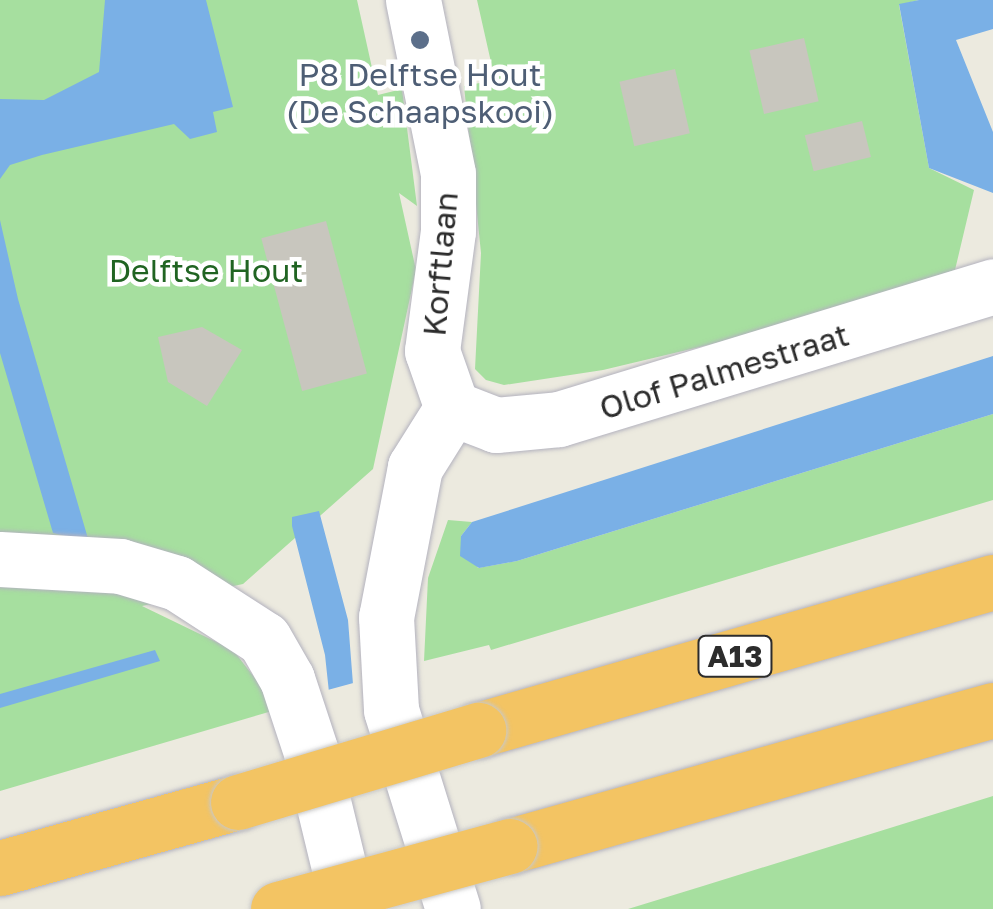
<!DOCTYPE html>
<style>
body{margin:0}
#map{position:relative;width:993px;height:909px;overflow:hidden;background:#eceadf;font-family:"Golos Text",sans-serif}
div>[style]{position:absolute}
.green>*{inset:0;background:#a6df9f}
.water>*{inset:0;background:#7ab0e6}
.pier>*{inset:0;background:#eceadf}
.building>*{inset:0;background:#c8c6be;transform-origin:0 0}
.roads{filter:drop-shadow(0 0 2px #b3b2be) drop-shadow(0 0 2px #b3b2be)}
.minor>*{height:55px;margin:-27.5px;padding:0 27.5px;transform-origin:27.5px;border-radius:27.5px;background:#fff}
.highway>*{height:55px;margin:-27.5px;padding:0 27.5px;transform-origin:27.5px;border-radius:27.5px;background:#f3c463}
.bridges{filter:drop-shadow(0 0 2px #c8c8c8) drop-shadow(0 0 2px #c8c8c8)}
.highway-bridge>*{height:55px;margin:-27.5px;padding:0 27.5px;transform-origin:27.5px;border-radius:27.5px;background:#f3c463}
.dots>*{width:28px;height:28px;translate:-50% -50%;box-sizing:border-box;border:5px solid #fff;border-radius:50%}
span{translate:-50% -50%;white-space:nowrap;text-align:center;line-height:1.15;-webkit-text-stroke:9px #fff;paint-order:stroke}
.shield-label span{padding:2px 8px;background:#fff;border:2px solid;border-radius:8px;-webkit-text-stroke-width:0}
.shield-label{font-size:30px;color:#2c2c2c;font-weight:700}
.service-label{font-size:32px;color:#4e5e75}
.street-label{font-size:32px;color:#2c2c2c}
.park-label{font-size:32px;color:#206422}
</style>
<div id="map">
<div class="green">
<div style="clip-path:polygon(0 0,357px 0,378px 95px,402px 89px,417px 206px,399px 193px,416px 270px,373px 469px,243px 584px,142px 606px,233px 650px,279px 709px,0 791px)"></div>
<div style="clip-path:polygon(477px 0,919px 0,899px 5px,929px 168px,974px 190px,955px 270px,750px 335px,603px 370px,504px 385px,486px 380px,475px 369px,481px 253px,464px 86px,495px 80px)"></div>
<div style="clip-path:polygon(993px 414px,993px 500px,491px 650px,489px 645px,424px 661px,428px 578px,448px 520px,472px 522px,461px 536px,478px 568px,517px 561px)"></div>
<div style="clip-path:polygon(993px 796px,993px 909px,628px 909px,703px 886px)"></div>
</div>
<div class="water">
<div style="clip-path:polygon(105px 0,206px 0,233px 107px,213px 112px,217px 132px,190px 139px,174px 124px,42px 155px,10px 165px,0 179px,0 99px,44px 100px,99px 72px)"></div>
<div style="clip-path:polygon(919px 0,993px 0,993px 29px,956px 40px,993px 132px,993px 193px,929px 168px,899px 4px)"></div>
<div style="clip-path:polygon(0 220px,18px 299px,89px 542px,53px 533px,0 353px)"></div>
<div style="clip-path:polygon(993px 356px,993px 414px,517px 561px,479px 568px,460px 556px,461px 536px,472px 522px)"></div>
<div style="clip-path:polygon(319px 511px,348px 620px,355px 710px,331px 711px,325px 655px,292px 526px,292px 517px)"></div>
<div style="clip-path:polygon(155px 650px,160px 661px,0 708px,0 694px)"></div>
</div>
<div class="pier">
<div style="clip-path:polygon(357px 682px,360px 709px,414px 909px,378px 909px,326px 713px,324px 691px)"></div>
</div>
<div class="building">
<div style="left:804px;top:38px;width:65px;height:56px;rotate:77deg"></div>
<div style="left:675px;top:69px;width:66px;height:57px;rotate:77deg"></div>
<div style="left:862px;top:121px;width:37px;height:59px;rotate:76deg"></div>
<div style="left:326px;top:221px;width:158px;height:67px;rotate:75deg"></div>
<div style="clip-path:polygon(202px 327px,242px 350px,207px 406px,168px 382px,158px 337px)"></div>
</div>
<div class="roads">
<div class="minor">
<div style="left:413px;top:0;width:177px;rotate:78.6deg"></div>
<div style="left:448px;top:174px;width:57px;rotate:90deg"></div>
<div style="left:448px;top:231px;width:121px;rotate:97.6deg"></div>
<div style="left:432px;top:351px;width:60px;rotate:70.7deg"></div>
<div style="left:452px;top:408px;width:47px;rotate:21.1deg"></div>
<div style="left:496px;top:425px;width:63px;rotate:-5.4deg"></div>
<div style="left:559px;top:419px;width:454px;rotate:-17deg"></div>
<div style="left:452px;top:408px;width:70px;rotate:122.1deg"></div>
<div style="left:415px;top:467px;width:153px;rotate:100.9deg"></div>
<div style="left:386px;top:617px;width:93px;rotate:86.9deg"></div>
<div style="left:391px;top:710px;width:208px;rotate:72.7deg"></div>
<div style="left:0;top:559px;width:120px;rotate:3.3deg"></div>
<div style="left:120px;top:566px;width:59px;rotate:16.6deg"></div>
<div style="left:177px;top:583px;width:103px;rotate:32.8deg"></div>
<div style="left:264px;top:639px;width:46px;rotate:60.1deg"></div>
<div style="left:287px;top:679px;width:77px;rotate:71.8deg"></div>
<div style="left:311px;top:752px;width:162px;rotate:76.4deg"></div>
</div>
<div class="highway">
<div style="left:478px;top:730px;width:536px;rotate:-16.03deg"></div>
<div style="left:510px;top:846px;width:502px;rotate:-15.73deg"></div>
<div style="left:0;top:868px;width:247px;rotate:-15.5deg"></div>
</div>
</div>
<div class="bridges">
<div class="highway-bridge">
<div style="left:238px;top:802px;width:251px;rotate:-16.7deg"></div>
<div style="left:278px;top:909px;width:240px;rotate:-15.2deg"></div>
</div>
</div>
<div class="dots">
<div style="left:420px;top:40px;background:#5c6f8a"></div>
</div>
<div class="shield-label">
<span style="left:735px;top:656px">A13</span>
</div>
<div class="service-label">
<span style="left:420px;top:93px">P8 Delftse Hout<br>(De Schaapskooi)</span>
</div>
<div class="street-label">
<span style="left:440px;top:264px;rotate:-85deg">Korftlaan</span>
<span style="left:724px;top:371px;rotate:-17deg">Olof Palmestraat</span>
</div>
<div class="park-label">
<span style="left:206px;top:270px">Delftse Hout</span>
</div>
</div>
